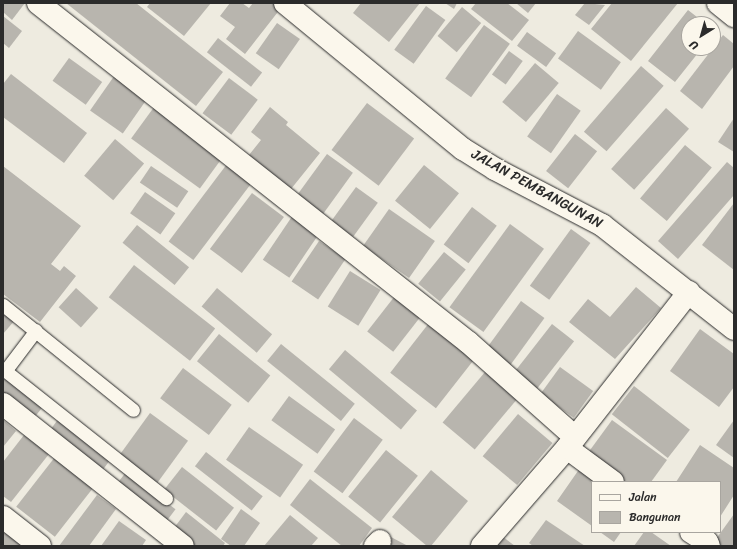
<!DOCTYPE html>
<style>
body{margin:0}
#map{position:relative;width:737px;height:549px;overflow:hidden;background:#eeebe0;font-family:Sriracha,sans-serif}
div>[style]{position:absolute}
.building>*{inset:0;background:#b8b5ae;transform-origin:0 0}
.roads{filter:drop-shadow(0 0 1px #2b2b2b) drop-shadow(0 0 1px #2b2b2b)}
.service>*{height:13px;margin:-6.5px;padding:0 6.5px;transform-origin:6.5px;border-radius:6.5px;background:#fbf7ec}
.minor>*{height:22px;margin:-11px;padding:0 11px;transform-origin:11px;border-radius:11px;background:#fbf7ec}
span{translate:-50% -50%;white-space:nowrap;text-align:center;line-height:1.15;-webkit-text-stroke:4px #fbf7ec;paint-order:stroke}
.street-label{font-size:14px;color:#2b2b2b}
.frame{position:absolute;inset:0;border:4px solid #2b2b2b;pointer-events:none}
.legend{position:absolute;left:591px;top:481px;width:130px;height:52px;box-sizing:border-box;background:#fbf7ec;border:1px solid #a8a59f;margin:0;padding:5px 7px;list-style:none;font-size:12px;color:#2b2b2b}
.legend li{display:flex;align-items:center;gap:8px;height:20px}
.legend b{width:20px;border:1px solid #a8a59f}
.north{position:absolute;left:681px;top:16px;width:40px;height:40px;box-sizing:border-box;background:#fbf7ec;border:1px solid #a8a59f;border-radius:50%;rotate:217deg;font-size:11px;font-weight:700;line-height:16px;text-align:center;color:#2b2b2b}
.north::after{content:'';display:block;margin:auto;width:14px;height:18px;background:#2b2b2b;clip-path:polygon(50% 0,100% 100%,50% 72%,0 100%)}
</style>
<div id="map">
<div class="building">
<div style="clip-path:polygon(3px 3px,25px 3px,12px 20px,3px 12px)"></div>
<div style="clip-path:polygon(66px 3px,136px 3px,223px 72px,196px 106px)"></div>
<div style="clip-path:polygon(150px 3px,211px 3px,184px 36px,147px 7px)"></div>
<div style="clip-path:polygon(230px 3px,242px 3px,249px 8px,253px 3px,274px 3px,281px 8px,245px 54px,226px 39px,235px 27px,220px 16px)"></div>
<div style="clip-path:polygon(361px 3px,420px 3px,389px 42px,353px 13px)"></div>
<div style="clip-path:polygon(445px 3px,457px 3px,454px 9px)"></div>
<div style="clip-path:polygon(476px 3px,507px 3px,529px 20px,512px 41px,471px 9px)"></div>
<div style="clip-path:polygon(516px 3px,536px 3px,528px 13px)"></div>
<div style="clip-path:polygon(585px 3px,605px 5px,589px 25px,575px 15px)"></div>
<div style="clip-path:polygon(612px 3px,678px 3px,631px 61px,591px 29px)"></div>
<div style="left:426px;top:6px;width:24px;height:54px;rotate:36deg"></div>
<div style="left:462px;top:7px;width:25px;height:38px;rotate:40deg"></div>
<div style="clip-path:polygon(688px 10px,706px 24px,689px 24px,689px 48px,702px 48px,675px 82px,648px 61px)"></div>
<div style="clip-path:polygon(3px 16px,22px 31px,9px 48px,3px 43px)"></div>
<div style="left:277px;top:23px;width:28px;height:37px;rotate:35deg"></div>
<div style="left:484px;top:25px;width:32px;height:66px;rotate:36deg"></div>
<div style="left:578px;top:31px;width:53px;height:34px;rotate:36deg"></div>
<div style="left:527px;top:32px;width:36px;height:17px;rotate:36deg"></div>
<div style="clip-path:polygon(723px 35px,734px 44px,734px 66px,702px 109px,680px 91px)"></div>
<div style="left:218px;top:38px;width:56px;height:18px;rotate:38deg"></div>
<div style="left:509px;top:51px;width:17px;height:29px;rotate:36deg"></div>
<div style="left:69px;top:58px;width:41px;height:28px;rotate:36deg"></div>
<div style="left:535px;top:63px;width:31px;height:51px;rotate:40deg"></div>
<div style="left:641px;top:66px;width:30px;height:87px;rotate:41deg"></div>
<div style="left:117px;top:72px;width:40px;height:47px;rotate:35deg"></div>
<div style="clip-path:polygon(11px 74px,87px 133px,64px 163px,3px 117px,3px 84px)"></div>
<div style="left:229px;top:78px;width:36px;height:44px;rotate:37deg"></div>
<div style="left:557px;top:94px;width:29px;height:52px;rotate:35deg"></div>
<div style="left:157px;top:103px;width:85px;height:44px;rotate:36deg"></div>
<div style="left:367px;top:103px;width:59px;height:59px;rotate:37deg"></div>
<div style="clip-path:polygon(270px 107px,288px 122px,286px 125px,320px 153px,291px 189px,249px 155px,261px 140px,251px 132px)"></div>
<div style="left:666px;top:108px;width:31px;height:82px;rotate:42deg"></div>
<div style="clip-path:polygon(734px 118px,734px 152px,718px 142px)"></div>
<div style="left:575px;top:134px;width:28px;height:47px;rotate:38deg"></div>
<div style="left:115px;top:139px;width:38px;height:48px;rotate:40deg"></div>
<div style="left:685px;top:145px;width:35px;height:70px;rotate:40deg"></div>
<div style="left:327px;top:154px;width:32px;height:52px;rotate:36deg"></div>
<div style="clip-path:polygon(727px 162px,734px 168px,734px 195px,678px 259px,658px 241px)"></div>
<div style="left:227px;top:164px;width:31px;height:97px;rotate:37deg"></div>
<div style="left:424px;top:165px;width:45px;height:46px;rotate:39deg"></div>
<div style="clip-path:polygon(3px 166px,81px 226px,51px 264px,60px 271px,64px 266px,76px 276px,40px 322px,3px 294px)"></div>
<div style="left:151px;top:166px;width:45px;height:20px;rotate:34deg"></div>
<div style="left:356px;top:187px;width:27px;height:42px;rotate:36deg"></div>
<div style="left:145px;top:192px;width:37px;height:26px;rotate:35deg"></div>
<div style="left:252px;top:193px;width:40px;height:70px;rotate:37deg"></div>
<div style="clip-path:polygon(734px 203px,734px 270px,702px 245px)"></div>
<div style="left:472px;top:207px;width:31px;height:47px;rotate:37deg"></div>
<div style="left:389px;top:209px;width:56px;height:45px;rotate:35deg"></div>
<div style="left:293px;top:215px;width:32px;height:54px;rotate:34deg"></div>
<div style="left:510px;top:224px;width:42px;height:103px;rotate:36deg"></div>
<div style="left:137px;top:225px;width:67px;height:23px;rotate:39deg"></div>
<div style="left:571px;top:229px;width:24px;height:70px;rotate:36deg"></div>
<div style="left:319px;top:241px;width:32px;height:49px;rotate:34deg"></div>
<div style="left:444px;top:252px;width:28px;height:41px;rotate:39deg"></div>
<div style="left:134px;top:265px;width:103px;height:41px;rotate:38deg"></div>
<div style="left:350px;top:271px;width:36px;height:42px;rotate:32deg"></div>
<div style="clip-path:polygon(636px 287px,661px 308px,615px 359px,569px 322px,588px 299px,610px 317px)"></div>
<div style="left:76px;top:288px;width:30px;height:26px;rotate:42deg"></div>
<div style="left:217px;top:288px;width:72px;height:24px;rotate:40deg"></div>
<div style="left:398px;top:292px;width:33px;height:50px;rotate:38deg"></div>
<div style="left:521px;top:301px;width:29px;height:61px;rotate:36deg"></div>
<div style="clip-path:polygon(3px 310px,15px 320px,3px 334px)"></div>
<div style="left:429px;top:323px;width:58px;height:63px;rotate:38deg"></div>
<div style="left:552px;top:324px;width:28px;height:60px;rotate:38deg"></div>
<div style="clip-path:polygon(700px 329px,734px 354px,734px 387px,719px 407px,670px 371px)"></div>
<div style="left:219px;top:334px;width:66px;height:35px;rotate:39deg"></div>
<div style="left:281px;top:344px;width:95px;height:22px;rotate:39deg"></div>
<div style="left:345px;top:350px;width:94px;height:25px;rotate:40deg"></div>
<div style="left:560px;top:367px;width:41px;height:33px;rotate:36deg"></div>
<div style="left:183px;top:368px;width:61px;height:38px;rotate:37deg"></div>
<div style="left:485px;top:372px;width:42px;height:66px;rotate:40deg"></div>
<div style="clip-path:polygon(3px 377px,45px 404px,30px 423px,3px 402px)"></div>
<div style="left:634px;top:386px;width:71px;height:36px;rotate:38deg"></div>
<div style="left:289px;top:396px;width:57px;height:30px;rotate:36deg"></div>
<div style="left:150px;top:413px;width:47px;height:53px;rotate:36deg"></div>
<div style="left:518px;top:414px;width:45px;height:55px;rotate:40deg"></div>
<div style="left:59px;top:418px;width:66px;height:22px;rotate:36deg"></div>
<div style="left:354px;top:418px;width:36px;height:67px;rotate:37deg"></div>
<div style="clip-path:polygon(3px 420px,16px 431px,3px 447px)"></div>
<div style="clip-path:polygon(612px 420px,667px 460px,651px 482px,619px 482px,585px 457px)"></div>
<div style="clip-path:polygon(734px 420px,734px 458px,716px 445px)"></div>
<div style="left:249px;top:427px;width:66px;height:40px;rotate:35deg"></div>
<div style="clip-path:polygon(24px 435px,49px 454px,11px 502px,3px 496px,3px 462px)"></div>
<div style="clip-path:polygon(700px 445px,734px 468px,734px 495px,720px 517px,720px 482px,676px 482px)"></div>
<div style="left:386px;top:450px;width:41px;height:60px;rotate:39deg"></div>
<div style="left:206px;top:452px;width:72px;height:18px;rotate:38deg"></div>
<div style="left:55px;top:457px;width:49px;height:63px;rotate:38deg"></div>
<div style="left:182px;top:467px;width:66px;height:29px;rotate:38deg"></div>
<div style="clip-path:polygon(580px 468px,599px 482px,592px 482px,592px 526px,557px 501px)"></div>
<div style="clip-path:polygon(431px 470px,468px 501px,431px 546px,427px 546px,392px 517px)"></div>
<div style="left:126px;top:472px;width:62px;height:21px;rotate:37deg"></div>
<div style="clip-path:polygon(310px 479px,372px 528px,359px 546px,342px 546px,290px 505px)"></div>
<div style="clip-path:polygon(97px 495px,116px 509px,89px 546px,59px 546px)"></div>
<div style="clip-path:polygon(241px 509px,260px 523px,244px 546px,231px 546px,221px 539px)"></div>
<div style="clip-path:polygon(186px 512px,225px 543px,223px 546px,189px 546px,171px 532px)"></div>
<div style="clip-path:polygon(734px 514px,734px 546px,711px 546px)"></div>
<div style="clip-path:polygon(290px 515px,318px 538px,311px 546px,264px 546px)"></div>
<div style="clip-path:polygon(546px 520px,585px 546px,533px 546px,529px 543px)"></div>
<div style="clip-path:polygon(119px 521px,146px 540px,142px 546px,101px 546px)"></div>
<div style="clip-path:polygon(10px 526px,37px 546px,3px 546px,3px 535px)"></div>
<div style="clip-path:polygon(600px 532px,621px 532px,614px 542px)"></div>
<div style="clip-path:polygon(644px 532px,651px 532px,671px 546px,634px 546px)"></div>
<div style="clip-path:polygon(498px 533px,515px 546px,489px 546px)"></div>
<div style="clip-path:polygon(389px 536px,408px 546px,381px 546px)"></div>
</div>
<div class="roads">
<div class="service">
<div style="left:3px;top:305px;width:167px;rotate:38.9deg"></div>
<div style="left:3px;top:369px;width:208px;rotate:38.4deg"></div>
<div style="left:5px;top:371px;width:51px;rotate:-52.9deg"></div>
</div>
<div class="minor">
<div style="left:38px;top:3px;width:548px;rotate:38.25deg"></div>
<div style="left:468px;top:342px;width:143px;rotate:41.6deg"></div>
<div style="left:285px;top:3px;width:230px;rotate:39.4deg"></div>
<div style="left:463px;top:149px;width:38px;rotate:32deg"></div>
<div style="left:495px;top:169px;width:121px;rotate:27.6deg"></div>
<div style="left:602px;top:225px;width:168px;rotate:38.2deg"></div>
<div style="left:718px;top:3px;width:21px;rotate:39deg"></div>
<div style="left:3px;top:404px;width:229px;rotate:38.3deg"></div>
<div style="left:567px;top:448px;width:57px;rotate:36.5deg"></div>
<div style="left:3px;top:517px;width:47px;rotate:38.1deg"></div>
<div style="left:691px;top:532px;width:19px;rotate:32deg"></div>
<div style="left:707px;top:542px;width:4px;rotate:63deg"></div>
<div style="left:375px;top:546px;width:7px;rotate:-45deg"></div>
<div style="left:482px;top:546px;width:130px;rotate:-49.1deg"></div>
<div style="left:567px;top:448px;width:198px;rotate:-52deg"></div>
</div>
</div>
<div class="street-label">
<span style="left:537px;top:189px;rotate:29deg">JALAN PEMBANGUNAN</span>
</div>
<div class="frame"></div>
<ul class="legend">
<li><b style="height:5px;background:#fbf7ec"></b>Jalan</li>
<li><b style="height:11px;background:#b8b5ae"></b>Bangunan</li>
</ul>
<div class="north">U</div>
</div>
